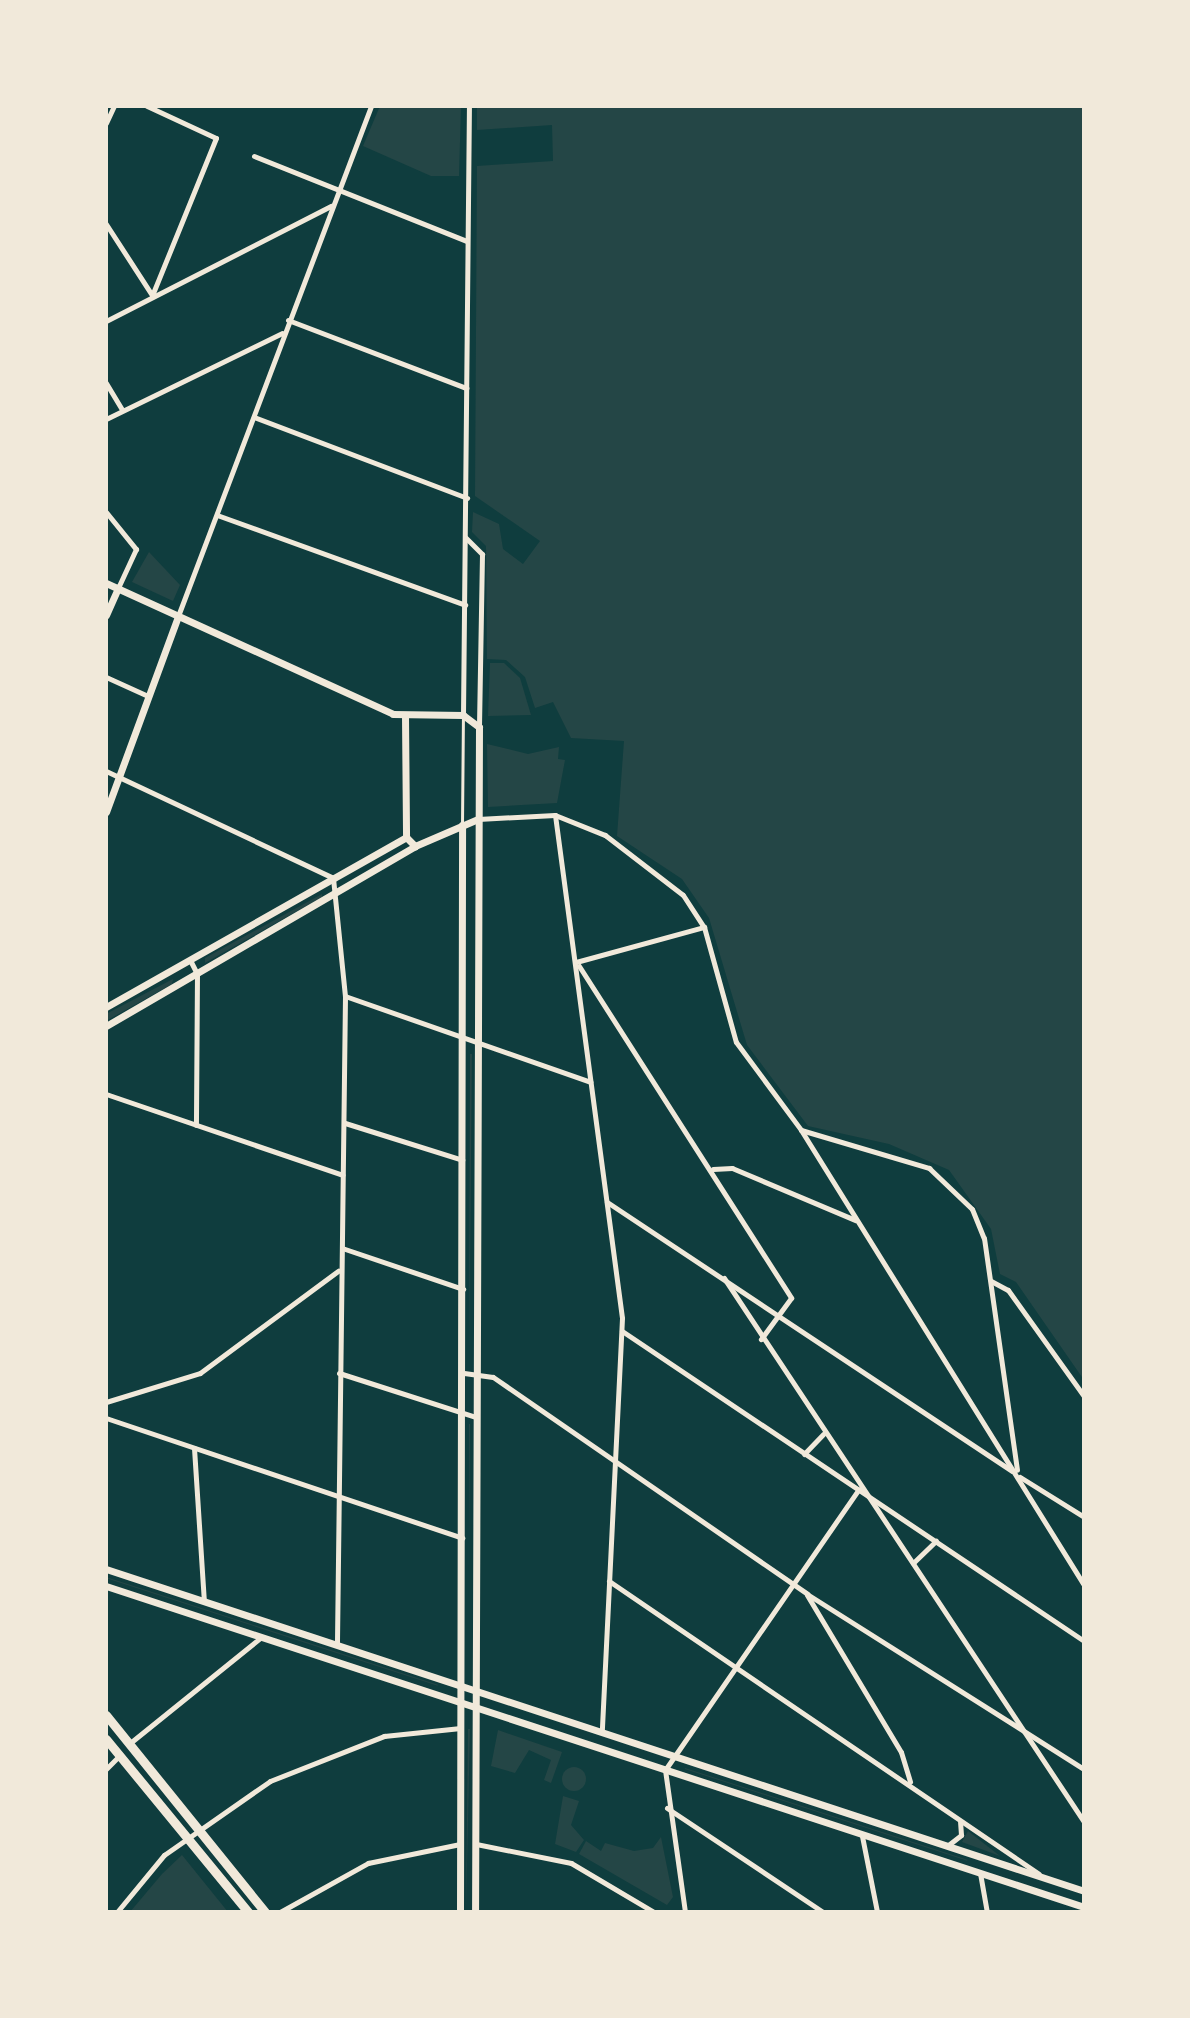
<!DOCTYPE html>
<style>
body{margin:0}
#map{position:relative;width:1190px;height:2018px;overflow:hidden;background:#0f3d3e;font-family:"PT Sans",sans-serif}
div>[style]{position:absolute}
.green>*{inset:0;background:#244646;transform-origin:0 0}
.round{border-radius:50%}
.service>*{height:3px;margin:-1.5px;padding:0 1.5px;transform-origin:1.5px;border-radius:1.5px;background:#f1e9da}
.minor>*{height:5px;margin:-2.5px;padding:0 2.5px;transform-origin:2.5px;border-radius:2.5px;background:#f1e9da}
.tertiary>*{height:7px;margin:-3.5px;padding:0 3.5px;transform-origin:3.5px;border-radius:3.5px;background:#f1e9da}
.primary>*{height:9px;margin:-4.5px;padding:0 4.5px;transform-origin:4.5px;border-radius:4.5px;background:#f1e9da}
span{translate:-50% -50%;white-space:nowrap;text-align:center;line-height:1.15;-webkit-text-stroke:6px #f1e9da;paint-order:stroke}
.frame{position:absolute;inset:0;border:108px solid #f1e9da;pointer-events:none}
</style>
<div id="map">
<div class="green">
<div style="clip-path:polygon(380px 106px,461px 106px,459px 176px,431px 176px,363px 146px)"></div>
<div style="clip-path:polygon(477px 106px,1084px 106px,1084px 1380px,1016px 1282px,1000px 1274px,991px 1229px,949px 1170px,889px 1144px,808px 1126px,747px 1045px,709px 918px,682px 879px,617px 836px,624px 741px,571px 738px,553px 702px,535px 708px,525px 677px,506px 660px,487px 659px,486px 546px,472px 532px,473px 512px,499px 524px,503px 549px,523px 564px,540px 541px,475px 496px,477px 166px,553px 161px,552px 125px,477px 130px)"></div>
<div style="clip-path:polygon(149px 552px,180px 585px,173px 601px,132px 582px)"></div>
<div style="clip-path:polygon(490px 663px,504px 663px,520px 678px,531px 715px,488px 716px)"></div>
<div style="clip-path:polygon(487px 744px,528px 754px,559px 747px,558px 759px,565px 760px,557px 803px,488px 807px)"></div>
<div style="clip-path:polygon(322px 894px,322px 897px,205px 963px,205px 958px)"></div>
<div style="clip-path:polygon(173px 979px,172px 984px,106px 1021px,106px 1014px)"></div>
<div style="clip-path:polygon(470px 1054px,472px 1054px,469px 1362px)"></div>
<div style="clip-path:polygon(469px 1424px,470px 1424px,468px 1665px,469px 1535px)"></div>
<div style="left:106px;top:1577px;width:349px;height:1px;rotate:18deg"></div>
<div style="clip-path:polygon(468px 1729px,470px 1729px,466px 1912px)"></div>
<div style="clip-path:polygon(498px 1730px,562px 1752px,551px 1783px,544px 1780px,551px 1760px,529px 1750px,515px 1773px,491px 1766px)"></div>
<div class="round" style="left:562px;top:1767px;width:24px;height:24px"></div>
<div style="left:685px;top:1768px;width:297px;height:1px;rotate:18deg"></div>
<div style="clip-path:polygon(563px 1796px,579px 1801px,571px 1825px,584px 1840px,576px 1852px,555px 1844px)"></div>
<div style="clip-path:polygon(968px 1831px,1000px 1856px,962px 1842px)"></div>
<div style="clip-path:polygon(661px 1837px,673px 1897px,667px 1905px,579px 1854px,586px 1841px,601px 1851px,605px 1843px,634px 1851px,653px 1848px)"></div>
<div style="clip-path:polygon(182px 1855px,228px 1912px,130px 1912px,162px 1874px)"></div>
</div>
<div class="service">
<div style="left:462px;top:825px;width:108px;rotate:-89.5deg"></div>
</div>
<div class="minor">
<div style="left:147px;top:106px;width:76px;rotate:24.9deg"></div>
<div style="left:216px;top:138px;width:170px;rotate:112.1deg"></div>
<div style="left:106px;top:123px;width:19px;rotate:-65deg"></div>
<div style="left:254px;top:156px;width:228px;rotate:21.8deg"></div>
<div style="left:106px;top:224px;width:85px;rotate:57.1deg"></div>
<div style="left:288px;top:320px;width:191px;rotate:20.9deg"></div>
<div style="left:106px;top:321px;width:253px;rotate:-27.1deg"></div>
<div style="left:106px;top:383px;width:31px;rotate:59deg"></div>
<div style="left:254px;top:417px;width:228px;rotate:20.8deg"></div>
<div style="left:106px;top:419px;width:196px;rotate:-26deg"></div>
<div style="left:106px;top:512px;width:48px;rotate:51deg"></div>
<div style="left:136px;top:549px;width:43px;rotate:114.8deg"></div>
<div style="left:217px;top:515px;width:264px;rotate:19.9deg"></div>
<div style="left:466px;top:538px;width:23px;rotate:45deg"></div>
<div style="left:482px;top:554px;width:172px;rotate:91deg"></div>
<div style="left:178px;top:616px;width:545px;rotate:-69.27deg"></div>
<div style="left:106px;top:677px;width:46px;rotate:24.3deg"></div>
<div style="left:463px;top:715px;width:609px;rotate:-89.44deg"></div>
<div style="left:106px;top:771px;width:251px;rotate:25.2deg"></div>
<div style="left:333px;top:878px;width:119px;rotate:84.2deg"></div>
<div style="left:345px;top:996px;width:649px;rotate:90.71deg"></div>
<div style="left:555px;top:815px;width:507px;rotate:82.41deg"></div>
<div style="left:622px;top:1318px;width:414px;rotate:92.8deg"></div>
<div style="left:478px;top:819px;width:77px;rotate:-3deg"></div>
<div style="left:555px;top:815px;width:54px;rotate:21.8deg"></div>
<div style="left:605px;top:835px;width:98px;rotate:37.6deg"></div>
<div style="left:683px;top:895px;width:38px;rotate:57deg"></div>
<div style="left:704px;top:927px;width:119px;rotate:74.5deg"></div>
<div style="left:736px;top:1042px;width:109px;rotate:53.5deg"></div>
<div style="left:801px;top:1130px;width:536px;rotate:58.12deg"></div>
<div style="left:190px;top:960px;width:16px;rotate:63deg"></div>
<div style="left:197px;top:974px;width:151px;rotate:90.4deg"></div>
<div style="left:576px;top:962px;width:133px;rotate:-15.3deg"></div>
<div style="left:579px;top:966px;width:394px;rotate:57.4deg"></div>
<div style="left:791px;top:1298px;width:51px;rotate:126.2deg"></div>
<div style="left:345px;top:996px;width:260px;rotate:19.3deg"></div>
<div style="left:106px;top:1094px;width:250px;rotate:18.9deg"></div>
<div style="left:345px;top:1123px;width:123px;rotate:17.5deg"></div>
<div style="left:801px;top:1130px;width:134px;rotate:16.5deg"></div>
<div style="left:929px;top:1168px;width:59px;rotate:43.6deg"></div>
<div style="left:972px;top:1209px;width:31px;rotate:68deg"></div>
<div style="left:984px;top:1238px;width:234px;rotate:81.9deg"></div>
<div style="left:713px;top:1169px;width:19px;rotate:-3deg"></div>
<div style="left:732px;top:1168px;width:134px;rotate:22.9deg"></div>
<div style="left:607px;top:1202px;width:486px;rotate:33.6deg"></div>
<div style="left:342px;top:1248px;width:128px;rotate:18.7deg"></div>
<div style="left:724px;top:1278px;width:652px;rotate:56.5deg"></div>
<div style="left:991px;top:1281px;width:19px;rotate:28deg"></div>
<div style="left:1008px;top:1290px;width:130px;rotate:54.4deg"></div>
<div style="left:622px;top:1331px;width:556px;rotate:33.86deg"></div>
<div style="left:339px;top:1373px;width:144px;rotate:17.8deg"></div>
<div style="left:464px;top:1373px;width:29px;rotate:8deg"></div>
<div style="left:493px;top:1377px;width:382px;rotate:34.6deg"></div>
<div style="left:807px;top:1594px;width:328px;rotate:32.3deg"></div>
<div style="left:106px;top:1402px;width:98px;rotate:-17.1deg"></div>
<div style="left:200px;top:1373px;width:172px;rotate:-36.5deg"></div>
<div style="left:106px;top:1418px;width:376px;rotate:18.6deg"></div>
<div style="left:194px;top:1448px;width:154px;rotate:86.3deg"></div>
<div style="left:804px;top:1454px;width:28px;rotate:-46deg"></div>
<div style="left:1020px;top:1477px;width:75px;rotate:32deg"></div>
<div style="left:913px;top:1563px;width:32px;rotate:-44deg"></div>
<div style="left:609px;top:1581px;width:520px;rotate:34.27deg"></div>
<div style="left:807px;top:1595px;width:183px;rotate:59.1deg"></div>
<div style="left:901px;top:1752px;width:31px;rotate:73deg"></div>
<div style="left:130px;top:1743px;width:167px;rotate:-38.9deg"></div>
<div style="left:106px;top:1769px;width:18px;rotate:-45deg"></div>
<div style="left:667px;top:1808px;width:187px;rotate:33.7deg"></div>
<div style="left:862px;top:1836px;width:77px;rotate:78.8deg"></div>
<div style="left:476px;top:1844px;width:97px;rotate:11.3deg"></div>
<div style="left:571px;top:1863px;width:96px;rotate:30.6deg"></div>
<div style="left:947px;top:1846px;width:18px;rotate:-38deg"></div>
<div style="left:961px;top:1835px;width:13px;rotate:-94deg"></div>
<div style="left:980px;top:1873px;width:40px;rotate:80deg"></div>
<div style="left:117px;top:1912px;width:74px;rotate:-50.5deg"></div>
<div style="left:164px;top:1855px;width:129px;rotate:-34.9deg"></div>
<div style="left:270px;top:1781px;width:123px;rotate:-21.5deg"></div>
<div style="left:384px;top:1736px;width:77px;rotate:-5.9deg"></div>
<div style="left:280px;top:1912px;width:101px;rotate:-29.1deg"></div>
<div style="left:368px;top:1863px;width:94px;rotate:-11.7deg"></div>
<div style="left:685px;top:1912px;width:143px;rotate:-98deg"></div>
<div style="left:665px;top:1770px;width:341px;rotate:-55.4deg"></div>
</div>
<div class="tertiary">
<div style="left:106px;top:583px;width:315px;rotate:24.5deg"></div>
<div style="left:393px;top:714px;width:70px;rotate:0.8deg"></div>
<div style="left:463px;top:715px;width:20px;rotate:37deg"></div>
<div style="left:479px;top:727px;width:1185px;rotate:90.19deg"></div>
<div style="left:106px;top:615px;width:30px;rotate:-66deg"></div>
<div style="left:405px;top:716px;width:121px;rotate:89.5deg"></div>
<div style="left:406px;top:837px;width:13px;rotate:45deg"></div>
<div style="left:106px;top:812px;width:209px;rotate:-69.8deg"></div>
<div style="left:106px;top:1007px;width:345px;rotate:-29.5deg"></div>
<div style="left:106px;top:1026px;width:358px;rotate:-30.2deg"></div>
<div style="left:415px;top:846px;width:69px;rotate:-23.2deg"></div>
<div style="left:106px;top:1569px;width:1030px;rotate:18.22deg"></div>
<div style="left:106px;top:1586px;width:1029px;rotate:18.17deg"></div>
<div style="left:460px;top:1912px;width:1087px;rotate:-89.89deg"></div>
</div>
<div class="primary">
<div style="left:106px;top:1715px;width:253px;rotate:51.1deg"></div>
<div style="left:106px;top:1739px;width:224px;rotate:50.6deg"></div>
</div>
<div class="frame"></div>
</div>
